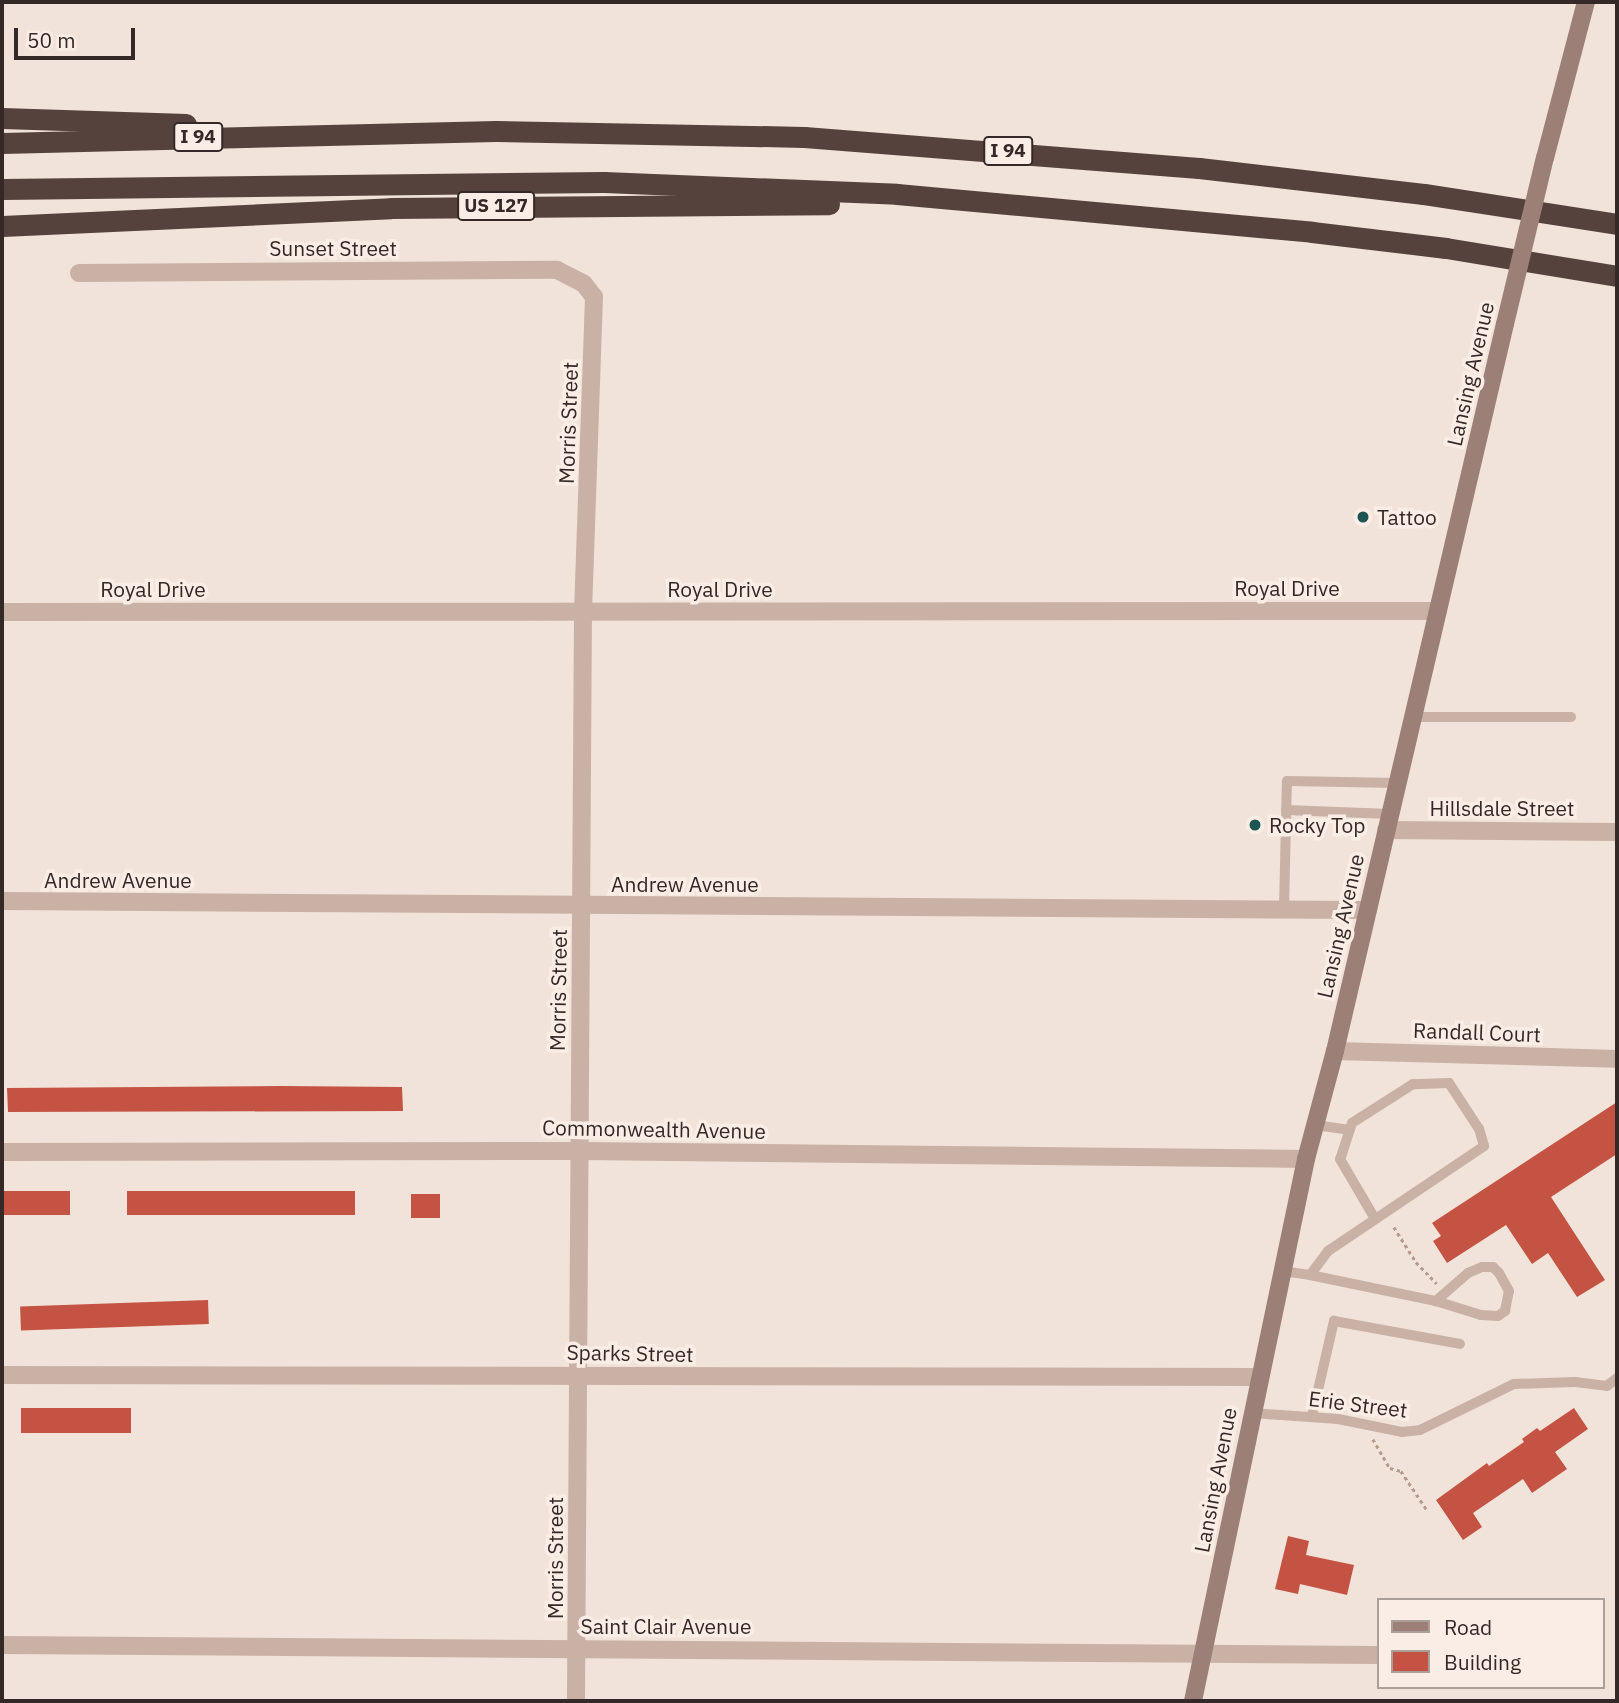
<!DOCTYPE html>
<style>
body{margin:0}
#map{position:relative;width:1619px;height:1703px;overflow:hidden;background:#f1e3d9;font-family:"IBM Plex Sans",sans-serif}
div>[style]{position:absolute}
.building>*{inset:0;background:#c55343;transform-origin:0 0}
.path>*{height:2.5px;margin-top:-1.25px;transform-origin:0;background:repeating-linear-gradient(90deg,#b49b8f 0 3.5px,transparent 0 7px)}
.lane>*{height:10px;margin:-5px;padding:0 5px;transform-origin:5px;border-radius:5px;background:#c9b1a5}
.street>*{height:18px;margin:-9px;padding:0 9px;transform-origin:9px;border-radius:9px;background:#c9b1a5}
.secondary>*{height:18px;margin:-9px;padding:0 9px;transform-origin:9px;border-radius:9px;background:#9c8077}
.highway>*{height:21px;margin:-10.5px;padding:0 10.5px;transform-origin:10.5px;border-radius:10.5px;background:#55423d}
.secondary-bridge>*{height:18px;margin:-9px;padding:0 9px;transform-origin:9px;border-radius:9px;background:#9c8077}
.dots>*{width:19px;height:19px;translate:-50% -50%;box-sizing:border-box;border:4px solid #f9ede5;border-radius:50%}
span{translate:-50% -50%;white-space:nowrap;text-align:center;line-height:1.15;-webkit-text-stroke:7px #f9ede5;paint-order:stroke}
.shield-label span{padding:2px 5px;background:#f9ede5;border:2px solid;border-radius:5px;-webkit-text-stroke-width:0}
.shield-label{font-size:19px;color:#342926;font-weight:700}
.street-label{font-size:21px;color:#342926}
.poi-label{font-size:21px;color:#342926}
.left{translate:0 -50%;text-align:left}
.frame{position:absolute;inset:0;border:4px solid #342926;pointer-events:none}
.legend{position:absolute;left:1377px;top:1598px;width:228px;height:91px;box-sizing:border-box;background:#f9ede5;border:2px solid #aa9f99;margin:0;padding:9px 12px;list-style:none;font-size:21px;color:#342926}
.legend li{display:flex;align-items:center;gap:14px;height:35px}
.legend b{width:35px;border:2px solid #aa9f99}
.scale{position:absolute;left:14px;top:28px;width:121px;height:32px;box-sizing:border-box;border:4px solid #342926;border-top:0;padding-left:9px;font-size:21px;line-height:24px;white-space:nowrap;color:#342926;-webkit-text-stroke:5px #f9ede5;paint-order:stroke}
</style>
<div id="map">
<div class="building">
<div style="clip-path:polygon(281px 1086px,402px 1087px,403px 1111px,8px 1112px,7px 1088px)"></div>
<div style="clip-path:polygon(1617px 1102px,1617px 1154px,1551px 1197px,1605px 1280px,1577px 1297px,1548px 1253px,1532px 1264px,1506px 1225px,1447px 1263px,1433px 1241px,1441px 1236px,1432px 1223px)"></div>
<div style="left:2px;top:1191px;width:68px;height:24px"></div>
<div style="left:127px;top:1191px;width:228px;height:24px"></div>
<div style="left:411px;top:1194px;width:29px;height:24px"></div>
<div style="left:208px;top:1300px;width:24px;height:188px;rotate:88deg"></div>
<div style="left:21px;top:1408px;width:110px;height:25px"></div>
<div style="clip-path:polygon(1574px 1408px,1588px 1429px,1555px 1452px,1567px 1469px,1532px 1493px,1523px 1479px,1473px 1513px,1482px 1527px,1463px 1540px,1436px 1500px,1487px 1463px,1489px 1466px,1524px 1442px,1522px 1439px,1537px 1428px,1540px 1431px)"></div>
<div style="clip-path:polygon(1288px 1536px,1309px 1541px,1306px 1555px,1354px 1565px,1347px 1595px,1300px 1584px,1298px 1594px,1275px 1589px)"></div>
</div>
<div class="path">
<div style="left:1394px;top:1227px;width:41px;rotate:57.8deg"></div>
<div style="left:1416px;top:1262px;width:30px;rotate:46deg"></div>
<div style="left:1373px;top:1439px;width:34px;rotate:60deg"></div>
<div style="left:1390px;top:1468px;width:11px;rotate:15deg"></div>
<div style="left:1401px;top:1471px;width:47px;rotate:56.3deg"></div>
</div>
<div class="lane">
<div style="left:1413px;top:717px;width:158px"></div>
<div style="left:1286px;top:810px;width:104px;rotate:2.2deg"></div>
<div style="left:1284px;top:909px;width:128px;rotate:-88.7deg"></div>
<div style="left:1287px;top:781px;width:111px;rotate:1deg"></div>
<div style="left:1315px;top:1125px;width:35px;rotate:8deg"></div>
<div style="left:1282px;top:1271px;width:28px;rotate:8deg"></div>
<div style="left:1310px;top:1275px;width:30px;rotate:-53deg"></div>
<div style="left:1328px;top:1251px;width:188px;rotate:-33.9deg"></div>
<div style="left:1484px;top:1146px;width:18px;rotate:-106deg"></div>
<div style="left:1479px;top:1129px;width:55px;rotate:-123.1deg"></div>
<div style="left:1449px;top:1083px;width:36px;rotate:178deg"></div>
<div style="left:1413px;top:1084px;width:72px;rotate:147.4deg"></div>
<div style="left:1352px;top:1123px;width:38px;rotate:108deg"></div>
<div style="left:1340px;top:1159px;width:69px;rotate:59.7deg"></div>
<div style="left:1310px;top:1275px;width:129px;rotate:11.7deg"></div>
<div style="left:1436px;top:1301px;width:47px;rotate:17.3deg"></div>
<div style="left:1481px;top:1315px;width:17px;rotate:3deg"></div>
<div style="left:1498px;top:1316px;width:9px;rotate:-36deg"></div>
<div style="left:1505px;top:1311px;width:20px;rotate:-79deg"></div>
<div style="left:1509px;top:1291px;width:21px;rotate:-119deg"></div>
<div style="left:1499px;top:1273px;width:8px;rotate:-135deg"></div>
<div style="left:1493px;top:1267px;width:11px;rotate:180deg"></div>
<div style="left:1482px;top:1267px;width:15px;rotate:157deg"></div>
<div style="left:1468px;top:1273px;width:43px;rotate:138.8deg"></div>
<div style="left:1252px;top:1413px;width:86px;rotate:4deg"></div>
<div style="left:1338px;top:1419px;width:65px;rotate:11.5deg"></div>
<div style="left:1402px;top:1432px;width:18px;rotate:-6deg"></div>
<div style="left:1420px;top:1430px;width:105px;rotate:-26.1deg"></div>
<div style="left:1514px;top:1384px;width:61px;rotate:-1.9deg"></div>
<div style="left:1575px;top:1382px;width:32px;rotate:7deg"></div>
<div style="left:1607px;top:1386px;width:13px;rotate:-39deg"></div>
<div style="left:1312px;top:1416px;width:98px;rotate:-77deg"></div>
<div style="left:1334px;top:1321px;width:128px;rotate:10.3deg"></div>
</div>
<div class="street">
<div style="left:79px;top:273px;width:478px;rotate:-0.4deg"></div>
<div style="left:557px;top:270px;width:30px;rotate:27deg"></div>
<div style="left:584px;top:284px;width:16px;rotate:52deg"></div>
<div style="left:594px;top:297px;width:315px;rotate:92deg"></div>
<div style="left:583px;top:612px;width:1089px;rotate:90.37deg"></div>
<div style="left:2px;top:612px;width:1436px;rotate:-0.04deg"></div>
<div style="left:1386px;top:830px;width:231px;rotate:0.5deg"></div>
<div style="left:2px;top:901px;width:1366px;rotate:0.38deg"></div>
<div style="left:1335px;top:1051px;width:282px;rotate:1.6deg"></div>
<div style="left:2px;top:1152px;width:578px;rotate:-0.1deg"></div>
<div style="left:580px;top:1151px;width:726px;rotate:0.63deg"></div>
<div style="left:2px;top:1375px;width:1256px;rotate:0.09deg"></div>
<div style="left:2px;top:1645px;width:1377px;rotate:0.42deg"></div>
</div>
<div class="secondary">
<div style="left:1545px;top:158px;width:161px;rotate:-75.3deg"></div>
<div style="left:1193px;top:1701px;width:554px;rotate:-78.22deg"></div>
<div style="left:1306px;top:1159px;width:112px;rotate:-75deg"></div>
<div style="left:1335px;top:1051px;width:747px;rotate:-76.84deg"></div>
</div>
<div class="highway">
<div style="left:2px;top:118px;width:184px;rotate:1.9deg"></div>
<div style="left:2px;top:143px;width:494px;rotate:-1.4deg"></div>
<div style="left:496px;top:131px;width:308px;rotate:1.1deg"></div>
<div style="left:804px;top:137px;width:396px;rotate:4.5deg"></div>
<div style="left:1199px;top:168px;width:226px;rotate:6.6deg"></div>
<div style="left:1424px;top:194px;width:195px;rotate:8.8deg"></div>
<div style="left:2px;top:189px;width:602px;rotate:-0.67deg"></div>
<div style="left:604px;top:182px;width:293px;rotate:2.3deg"></div>
<div style="left:897px;top:194px;width:417px;rotate:5.2deg"></div>
<div style="left:1312px;top:232px;width:135px;rotate:6.8deg"></div>
<div style="left:1446px;top:248px;width:173px;rotate:9.3deg"></div>
<div style="left:2px;top:226px;width:389px;rotate:-2.6deg"></div>
<div style="left:391px;top:208px;width:438px;rotate:-0.5deg"></div>
</div>
<div class="secondary-bridge">
<div style="left:1505px;top:324px;width:171px;rotate:-76.5deg"></div>
</div>
<div class="dots">
<div style="left:1363px;top:517px;background:#1d5552"></div>
<div style="left:1255px;top:825px;background:#1d5552"></div>
</div>
<div class="shield-label">
<span style="left:198px;top:137px">I 94</span>
<span style="left:1008px;top:151px">I 94</span>
<span style="left:496px;top:206px">US 127</span>
</div>
<div class="street-label">
<span style="left:333px;top:248px">Sunset Street</span>
<span style="left:1470px;top:374px;rotate:-77deg">Lansing Avenue</span>
<span style="left:568px;top:423px;rotate:-88deg">Morris Street</span>
<span style="left:1287px;top:588px">Royal Drive</span>
<span style="left:153px;top:589px">Royal Drive</span>
<span style="left:720px;top:589px">Royal Drive</span>
<span style="left:1502px;top:808px">Hillsdale Street</span>
<span style="left:118px;top:880px">Andrew Avenue</span>
<span style="left:685px;top:884px">Andrew Avenue</span>
<span style="left:1340px;top:926px;rotate:-77deg">Lansing Avenue</span>
<span style="left:558px;top:990px;rotate:-89deg">Morris Street</span>
<span style="left:1477px;top:1032px;rotate:2deg">Randall Court</span>
<span style="left:654px;top:1129px;rotate:1deg">Commonwealth Avenue</span>
<span style="left:630px;top:1353px;rotate:1deg">Sparks Street</span>
<span style="left:1358px;top:1404px;rotate:7deg">Erie Street</span>
<span style="left:1215px;top:1480px;rotate:-79deg">Lansing Avenue</span>
<span style="left:555px;top:1558px;rotate:-90deg">Morris Street</span>
<span style="left:666px;top:1626px">Saint Clair Avenue</span>
</div>
<div class="poi-label">
<span class="left" style="left:1377px;top:517px">Tattoo</span>
<span class="left" style="left:1269px;top:825px">Rocky Top</span>
</div>
<div class="frame"></div>
<ul class="legend">
<li><b style="height:9px;background:#9c8077"></b>Road</li>
<li><b style="height:19px;background:#c55343"></b>Building</li>
</ul>
<div class="scale">50 m</div>
</div>
